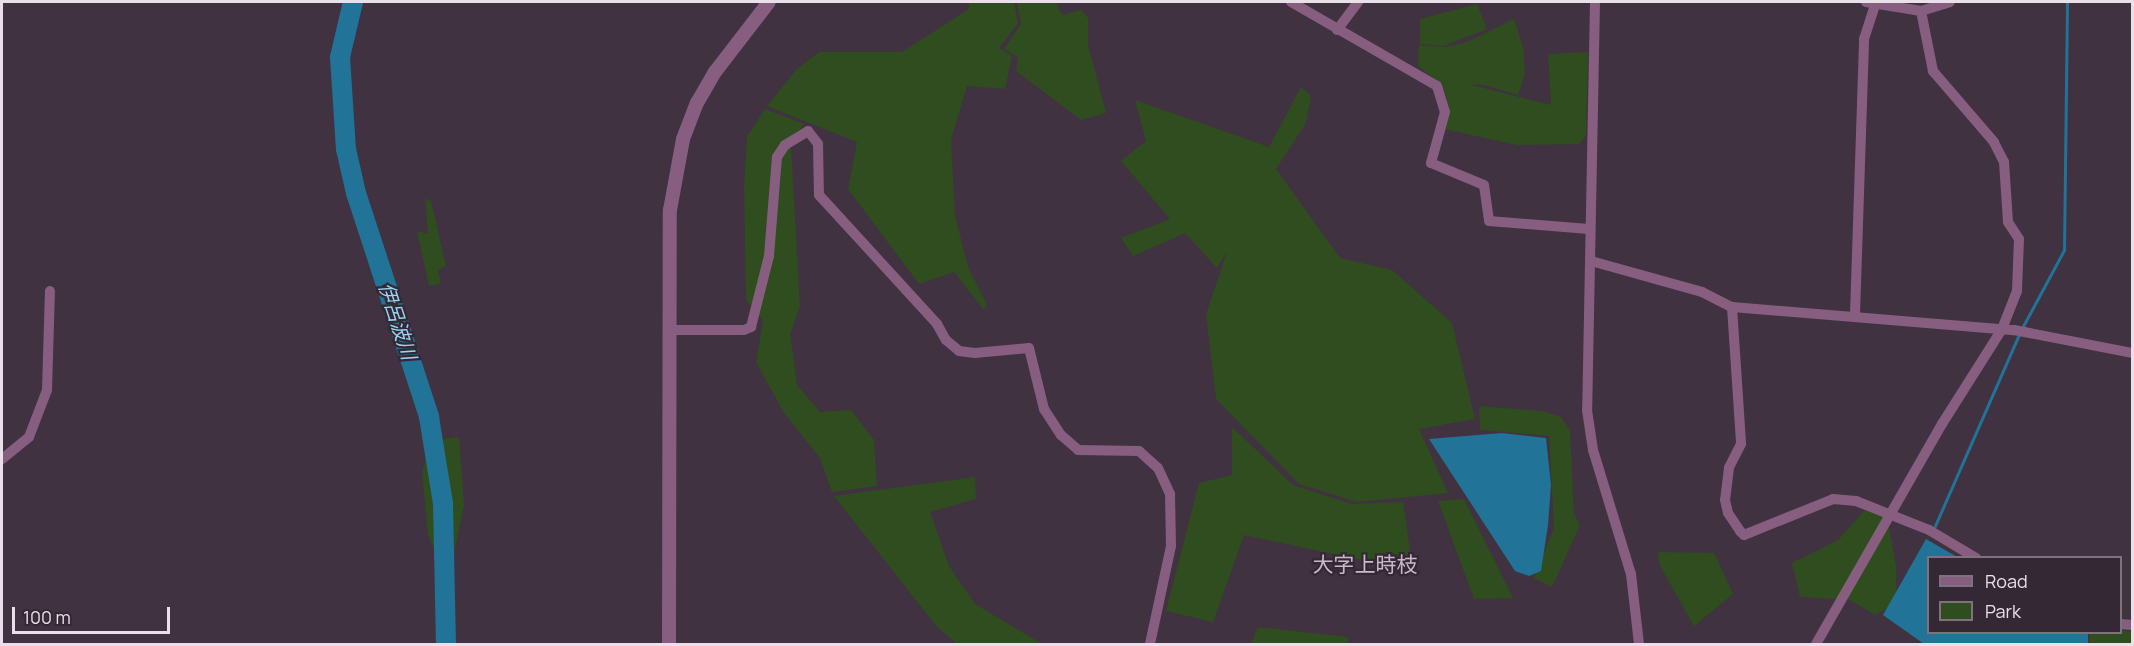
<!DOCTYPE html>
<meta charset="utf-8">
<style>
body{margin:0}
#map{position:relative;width:2134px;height:646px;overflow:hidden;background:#403240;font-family:Manrope,"Noto Sans JP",sans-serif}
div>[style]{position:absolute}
.green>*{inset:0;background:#2f4d1f}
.water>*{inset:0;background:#217398}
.stream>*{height:3px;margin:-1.5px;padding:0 1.5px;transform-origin:1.5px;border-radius:1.5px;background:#217398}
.river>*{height:20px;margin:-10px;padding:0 10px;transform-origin:10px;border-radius:10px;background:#217398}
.minor>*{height:10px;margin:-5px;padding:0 5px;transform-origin:5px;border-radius:5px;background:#875e7f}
.tertiary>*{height:14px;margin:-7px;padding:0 7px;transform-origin:7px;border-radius:7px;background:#875e7f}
span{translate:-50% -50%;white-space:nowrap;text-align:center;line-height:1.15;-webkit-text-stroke:4.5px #352835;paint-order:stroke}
.water-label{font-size:20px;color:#99d4f5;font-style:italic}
.quarter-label{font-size:21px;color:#c9b8c9}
.frame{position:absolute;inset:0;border:3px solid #e9e0e9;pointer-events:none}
.legend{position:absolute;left:1927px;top:556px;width:195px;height:78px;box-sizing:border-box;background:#352835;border:2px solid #7d727d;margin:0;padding:8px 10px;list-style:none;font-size:18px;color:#e9e0e9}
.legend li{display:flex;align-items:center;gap:12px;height:30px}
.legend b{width:30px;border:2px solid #7d727d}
.scale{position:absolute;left:12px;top:607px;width:158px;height:27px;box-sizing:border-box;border:3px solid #e9e0e9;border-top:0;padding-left:8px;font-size:18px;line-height:21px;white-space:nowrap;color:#e9e0e9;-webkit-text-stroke:4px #352835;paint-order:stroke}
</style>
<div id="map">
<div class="green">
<div style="clip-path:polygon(969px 2px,1014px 2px,1018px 23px,999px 48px,1012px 56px,1005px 89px,967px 86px,951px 140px,955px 216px,968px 267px,987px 305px,984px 310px,954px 272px,919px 284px,848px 189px,857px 142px,767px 106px,797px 69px,819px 52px,902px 52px,969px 9px)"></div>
<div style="clip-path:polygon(1017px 2px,1056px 2px,1062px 15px,1081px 10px,1088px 18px,1088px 45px,1106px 113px,1081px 120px,1016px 71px,1018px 57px,1004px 49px,1021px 24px)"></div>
<div style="clip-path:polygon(1477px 4px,1487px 29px,1444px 46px,1420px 44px,1420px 19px)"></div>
<div style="clip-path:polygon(1514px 19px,1523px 47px,1525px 73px,1518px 95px,1484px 85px,1440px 83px,1418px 66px,1419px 45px,1445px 47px,1467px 42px)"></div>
<div style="clip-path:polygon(1588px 52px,1586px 135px,1579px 144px,1517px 145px,1444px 129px,1447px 99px,1442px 84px,1456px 81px,1551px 105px,1548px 54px)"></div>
<div style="clip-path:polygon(1301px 87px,1311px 96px,1306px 123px,1276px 169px,1340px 258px,1392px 270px,1452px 323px,1475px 419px,1419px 429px,1448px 493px,1357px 502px,1299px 484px,1216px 399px,1206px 314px,1227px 252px,1217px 268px,1185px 233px,1133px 256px,1121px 238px,1170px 219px,1121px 161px,1146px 141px,1135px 100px,1269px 147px)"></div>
<div style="clip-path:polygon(765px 109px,804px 124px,791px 147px,800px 306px,790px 334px,797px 385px,820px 412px,851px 410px,874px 440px,877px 486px,832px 492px,820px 458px,784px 413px,756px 362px,763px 320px,746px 300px,744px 186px,747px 137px)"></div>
<div style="clip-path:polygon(425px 198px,431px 201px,446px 266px,438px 270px,441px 284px,429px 286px,417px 231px,428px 234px)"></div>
<div style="clip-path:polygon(1479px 406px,1543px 411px,1561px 417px,1570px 431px,1574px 514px,1580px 525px,1552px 587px,1534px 578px,1554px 528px,1549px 436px,1480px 430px)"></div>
<div style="clip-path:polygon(1232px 427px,1293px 485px,1352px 504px,1403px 502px,1413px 571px,1244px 535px,1213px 622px,1166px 611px,1199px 483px,1232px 475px)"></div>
<div style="clip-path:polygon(459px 437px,464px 505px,454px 553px,435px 550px,428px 535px,422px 472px,431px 441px)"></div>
<div style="clip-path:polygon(975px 477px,976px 499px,930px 512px,949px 566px,975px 604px,1042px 644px,957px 644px,937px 627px,834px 496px)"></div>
<div style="clip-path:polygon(1464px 499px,1513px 598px,1474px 599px,1438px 501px)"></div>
<div style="clip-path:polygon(1865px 510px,1887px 516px,1896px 566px,1896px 604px,1875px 615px,1850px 600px,1800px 597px,1792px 563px,1838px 540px)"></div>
<div style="clip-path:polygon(1658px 552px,1714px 553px,1733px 594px,1694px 626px,1660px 566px)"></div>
<div style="clip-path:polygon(1258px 627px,1348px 637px,1348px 644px,1251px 644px)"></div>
<div style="clip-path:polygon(2121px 630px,2132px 632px,2132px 644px,2089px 644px,2090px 633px)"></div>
</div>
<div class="water">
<div style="clip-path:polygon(1502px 433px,1546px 438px,1551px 485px,1548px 525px,1541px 571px,1529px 576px,1515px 571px,1429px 439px)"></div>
<div style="clip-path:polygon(1926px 539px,1957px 557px,1928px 558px,1928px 632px,2088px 633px,2088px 644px,1924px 644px,1883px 615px)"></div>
</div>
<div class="stream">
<div style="left:2022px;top:328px;width:89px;rotate:-61.7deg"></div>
<div style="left:2064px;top:250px;width:248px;rotate:-89.3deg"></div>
<div style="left:1934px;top:528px;width:212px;rotate:-66.3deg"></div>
</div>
<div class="river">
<div style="left:353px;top:2px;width:57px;rotate:103.3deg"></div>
<div style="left:340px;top:57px;width:92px;rotate:86.3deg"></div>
<div style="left:346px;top:149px;width:45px;rotate:77.2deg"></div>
<div style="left:356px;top:193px;width:236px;rotate:71.9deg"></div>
<div style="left:429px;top:417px;width:87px;rotate:80.8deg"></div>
<div style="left:443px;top:503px;width:141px;rotate:88.8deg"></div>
</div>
<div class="minor">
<div style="left:1291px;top:2px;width:168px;rotate:29.9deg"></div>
<div style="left:1437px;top:86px;width:27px;rotate:73deg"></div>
<div style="left:1445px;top:112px;width:53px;rotate:105.4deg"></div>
<div style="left:1431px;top:163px;width:57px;rotate:22.5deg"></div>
<div style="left:1484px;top:185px;width:36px;rotate:82deg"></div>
<div style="left:1489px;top:221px;width:100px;rotate:4.6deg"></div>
<div style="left:1595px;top:2px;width:408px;rotate:91.1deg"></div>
<div style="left:1587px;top:410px;width:40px;rotate:81.5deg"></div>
<div style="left:1593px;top:450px;width:130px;rotate:73deg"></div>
<div style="left:1631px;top:574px;width:70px;rotate:83.5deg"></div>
<div style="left:1866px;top:2px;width:56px;rotate:9.3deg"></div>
<div style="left:1921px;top:11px;width:30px;rotate:-17deg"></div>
<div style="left:1337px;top:30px;width:35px;rotate:-53deg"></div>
<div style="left:1591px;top:261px;width:115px;rotate:15.6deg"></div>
<div style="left:1702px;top:292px;width:34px;rotate:27deg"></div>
<div style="left:1732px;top:307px;width:283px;rotate:4.7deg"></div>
<div style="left:2014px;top:330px;width:120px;rotate:11deg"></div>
<div style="left:1732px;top:307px;width:137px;rotate:86.2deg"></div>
<div style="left:1741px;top:444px;width:27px;rotate:117deg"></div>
<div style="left:1729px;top:468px;width:32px;rotate:97deg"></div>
<div style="left:1725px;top:500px;width:13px;rotate:77deg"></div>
<div style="left:1728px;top:513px;width:22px;rotate:56deg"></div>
<div style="left:1740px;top:531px;width:6px;rotate:45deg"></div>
<div style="left:1744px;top:535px;width:96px;rotate:-22deg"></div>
<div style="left:1833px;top:499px;width:23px;rotate:5deg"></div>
<div style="left:1856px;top:501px;width:79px;rotate:21.7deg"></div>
<div style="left:1929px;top:530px;width:55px;rotate:30.8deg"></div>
<div style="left:1855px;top:314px;width:275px;rotate:-88.1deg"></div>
<div style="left:1864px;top:39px;width:39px;rotate:-72deg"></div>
<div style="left:670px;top:330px;width:74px"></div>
<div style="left:744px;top:330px;width:8px;rotate:-23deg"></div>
<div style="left:751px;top:327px;width:73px;rotate:-75.8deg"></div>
<div style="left:769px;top:256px;width:99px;rotate:-85.4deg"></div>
<div style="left:777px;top:157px;width:14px;rotate:-56deg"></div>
<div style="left:785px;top:145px;width:27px;rotate:-31deg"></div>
<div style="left:808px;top:131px;width:16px;rotate:52deg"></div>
<div style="left:818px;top:144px;width:51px;rotate:88.9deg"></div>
<div style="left:819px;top:195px;width:175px;rotate:47.5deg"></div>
<div style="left:937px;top:324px;width:18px;rotate:61deg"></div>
<div style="left:946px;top:340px;width:17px;rotate:40deg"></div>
<div style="left:959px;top:351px;width:16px;rotate:7deg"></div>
<div style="left:975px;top:353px;width:54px;rotate:-5.3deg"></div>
<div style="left:1029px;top:348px;width:63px;rotate:76.2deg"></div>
<div style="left:1044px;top:409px;width:31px;rotate:57deg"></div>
<div style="left:1061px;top:435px;width:23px;rotate:41deg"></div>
<div style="left:1078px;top:450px;width:61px;rotate:0.9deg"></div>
<div style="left:1139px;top:451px;width:25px;rotate:42deg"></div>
<div style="left:1158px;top:468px;width:29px;rotate:65deg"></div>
<div style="left:1170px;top:494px;width:52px;rotate:88.9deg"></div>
<div style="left:1171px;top:546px;width:100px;rotate:102.1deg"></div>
<div style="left:2px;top:459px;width:35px;rotate:-39deg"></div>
<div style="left:29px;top:437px;width:50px;rotate:-69deg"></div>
<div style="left:47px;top:390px;width:99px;rotate:-88.3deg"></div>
<div style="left:2120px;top:624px;width:12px;rotate:5deg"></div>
<div style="left:1816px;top:644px;width:254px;rotate:-60.2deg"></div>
<div style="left:1942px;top:424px;width:112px;rotate:-57.7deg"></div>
<div style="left:2002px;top:329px;width:41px;rotate:-68.5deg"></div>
<div style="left:2017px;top:291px;width:52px;rotate:-87.8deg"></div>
<div style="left:2019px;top:239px;width:20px;rotate:-123deg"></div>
<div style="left:2008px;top:222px;width:60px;rotate:-93.8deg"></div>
<div style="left:2004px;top:162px;width:22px;rotate:-117deg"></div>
<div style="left:1994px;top:142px;width:94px;rotate:-130.7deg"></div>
<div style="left:1933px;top:71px;width:61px;rotate:-101.3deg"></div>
</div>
<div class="tertiary">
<div style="left:669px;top:644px;width:434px;rotate:-89.9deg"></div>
<div style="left:670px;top:210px;width:72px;rotate:-79.6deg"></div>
<div style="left:683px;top:139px;width:39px;rotate:-69deg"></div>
<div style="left:697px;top:103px;width:36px;rotate:-60deg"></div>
<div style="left:715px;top:72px;width:88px;rotate:-52.4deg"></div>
</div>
<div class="water-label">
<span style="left:398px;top:321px;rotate:72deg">伊呂波川</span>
</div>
<div class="quarter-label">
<span style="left:1365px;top:564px">大字上時枝</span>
</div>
<div class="frame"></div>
<ul class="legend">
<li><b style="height:8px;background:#875e7f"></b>Road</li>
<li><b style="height:16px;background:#2f4d1f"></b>Park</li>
</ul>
<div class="scale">100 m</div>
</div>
